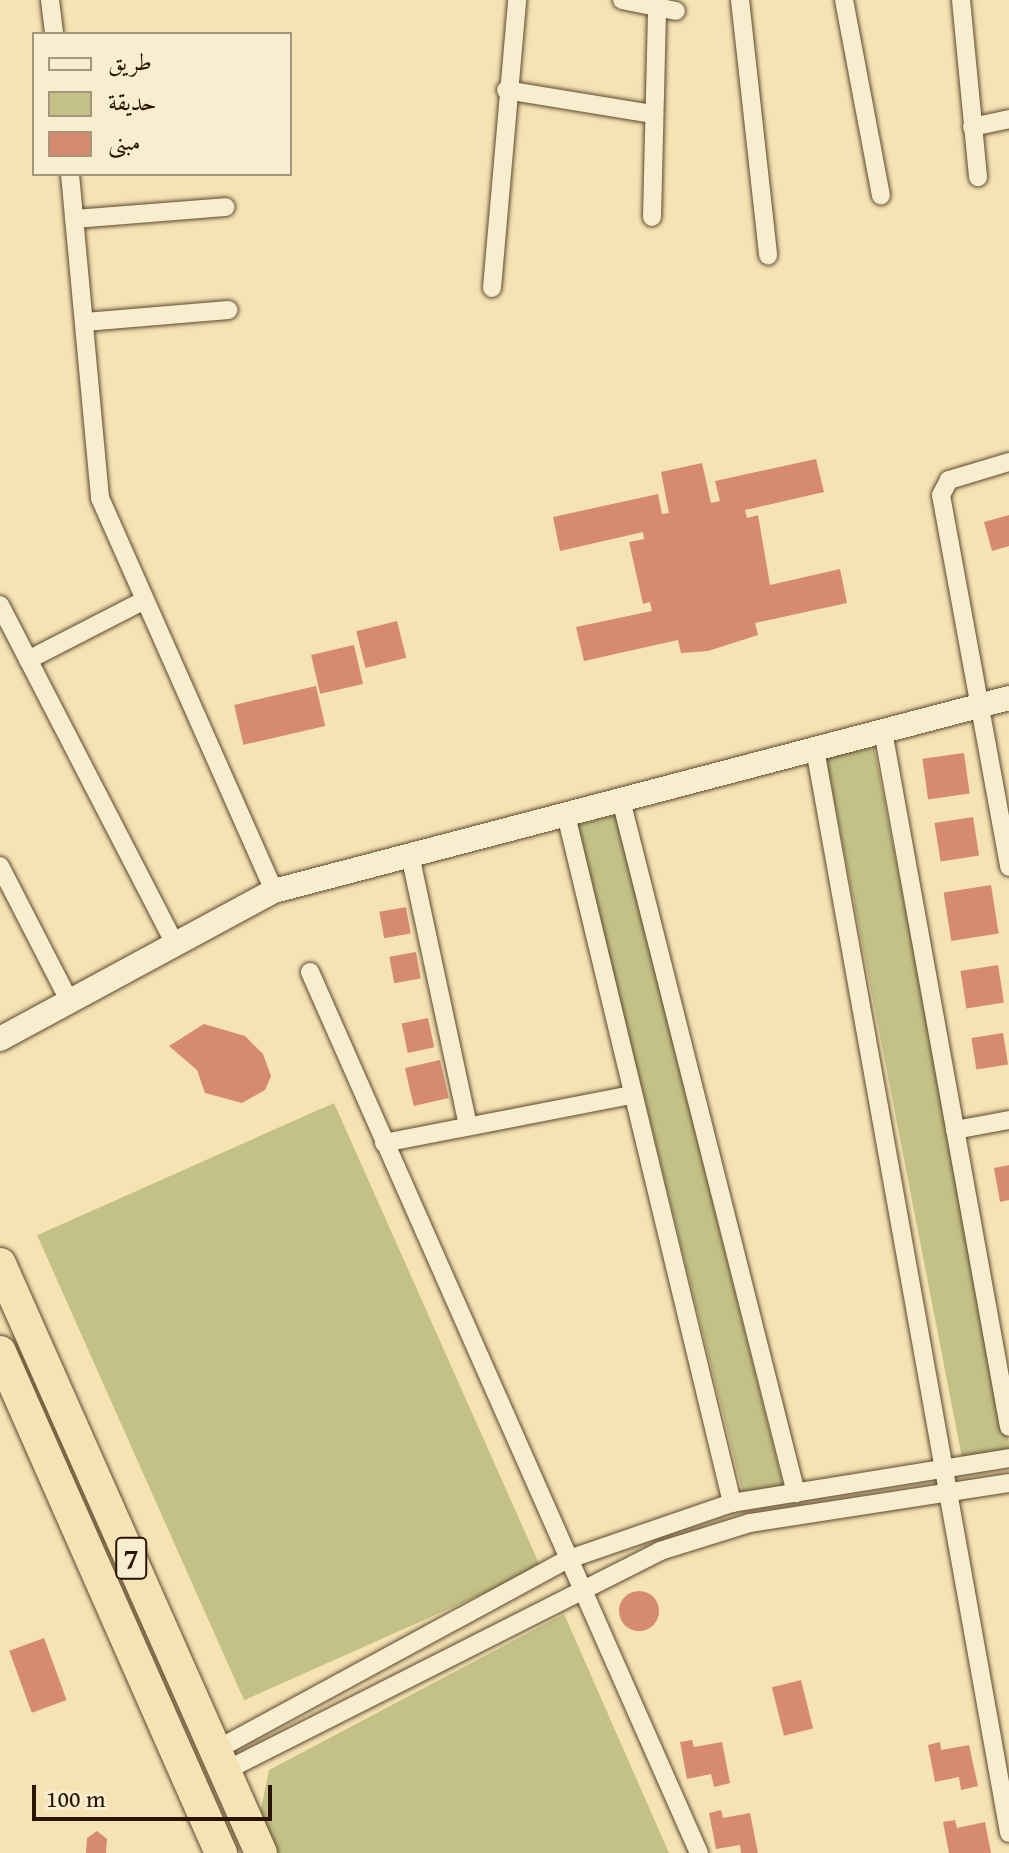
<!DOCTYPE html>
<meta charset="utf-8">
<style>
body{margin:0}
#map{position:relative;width:1009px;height:1853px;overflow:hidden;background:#f5e3b4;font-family:"Gentium Book Plus",Amiri,serif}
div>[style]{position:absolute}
.green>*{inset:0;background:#c4c187;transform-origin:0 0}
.building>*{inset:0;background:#d68a71;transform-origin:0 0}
.round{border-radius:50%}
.roads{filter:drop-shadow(0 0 2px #5c482e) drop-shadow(0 0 2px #5c482e)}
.street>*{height:18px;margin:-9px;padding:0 9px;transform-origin:9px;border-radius:9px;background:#f8edce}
.secondary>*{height:24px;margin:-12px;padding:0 12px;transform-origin:12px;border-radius:12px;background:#f8edce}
.highway>*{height:32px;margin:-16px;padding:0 16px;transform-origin:16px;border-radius:16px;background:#f5e3b4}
span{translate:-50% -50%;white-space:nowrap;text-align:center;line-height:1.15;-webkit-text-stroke:6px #f8edce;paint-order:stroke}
.shield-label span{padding:2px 6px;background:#f8edce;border:2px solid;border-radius:6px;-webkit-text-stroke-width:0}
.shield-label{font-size:30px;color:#291501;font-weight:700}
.legend{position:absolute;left:32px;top:32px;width:260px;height:144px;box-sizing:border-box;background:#f8edce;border:2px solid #a5977c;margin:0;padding:10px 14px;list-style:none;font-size:24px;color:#291501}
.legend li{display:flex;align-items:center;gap:16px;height:40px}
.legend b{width:40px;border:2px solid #a5977c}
.scale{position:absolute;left:32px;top:1785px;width:240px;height:36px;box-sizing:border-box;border:4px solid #291501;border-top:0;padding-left:10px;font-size:24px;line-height:28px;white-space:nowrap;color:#291501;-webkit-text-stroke:6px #f8edce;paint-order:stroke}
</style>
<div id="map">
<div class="green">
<div style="left:874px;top:748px;width:714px;height:49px;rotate:79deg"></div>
<div style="left:616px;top:815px;width:691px;height:41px;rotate:76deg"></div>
<div style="left:334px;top:1103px;width:509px;height:325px;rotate:66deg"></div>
<div style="clip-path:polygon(564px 1614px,669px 1853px,277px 1853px,260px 1814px,269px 1770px)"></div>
</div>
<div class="building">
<div style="clip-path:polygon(816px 459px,824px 492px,745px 510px,747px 518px,758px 515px,770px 585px,840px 569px,847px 603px,755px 623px,758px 635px,708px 651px,681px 653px,678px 640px,584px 661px,576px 627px,652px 611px,650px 602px,643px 604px,629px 542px,644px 539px,643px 532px,560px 551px,553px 517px,658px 494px,662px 514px,669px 513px,661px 472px,702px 463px,711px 503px,720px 501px,715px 481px)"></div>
<div style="clip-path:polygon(1009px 515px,1009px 546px,992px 551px,984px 522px)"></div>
<div style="left:397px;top:621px;width:38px;height:42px;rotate:76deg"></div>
<div style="left:354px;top:645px;width:40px;height:44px;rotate:77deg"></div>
<div style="left:316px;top:686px;width:41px;height:84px;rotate:77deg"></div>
<div style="left:964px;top:753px;width:41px;height:42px;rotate:82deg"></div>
<div style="left:973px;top:817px;width:39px;height:39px;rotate:81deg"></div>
<div style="left:991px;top:885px;width:49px;height:48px;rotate:81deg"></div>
<div style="left:406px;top:907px;width:27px;height:27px;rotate:80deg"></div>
<div style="left:416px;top:952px;width:27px;height:27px;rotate:80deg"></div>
<div style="left:998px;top:965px;width:38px;height:38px;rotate:81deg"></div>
<div style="left:428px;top:1018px;width:30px;height:27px;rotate:78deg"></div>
<div style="clip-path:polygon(204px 1024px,245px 1036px,263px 1054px,271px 1076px,265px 1090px,242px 1103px,205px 1093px,197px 1070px,169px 1046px)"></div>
<div style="left:1003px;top:1033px;width:32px;height:32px;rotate:81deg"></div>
<div style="left:440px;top:1060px;width:39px;height:36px;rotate:77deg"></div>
<div style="clip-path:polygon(1009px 1165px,1009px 1200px,1000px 1202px,994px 1168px)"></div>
<div class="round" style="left:619px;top:1591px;width:40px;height:40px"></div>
<div style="left:44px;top:1638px;width:66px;height:37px;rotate:70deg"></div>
<div style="left:801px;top:1680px;width:50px;height:30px;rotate:76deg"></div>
<div style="clip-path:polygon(692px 1740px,694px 1747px,722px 1742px,730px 1783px,714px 1787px,711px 1774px,687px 1779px,680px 1742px)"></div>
<div style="clip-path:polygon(940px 1742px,941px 1750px,969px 1745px,978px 1786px,961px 1790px,959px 1777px,935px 1782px,928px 1745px)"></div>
<div style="clip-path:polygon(721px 1810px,723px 1818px,750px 1813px,758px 1853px,741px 1853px,740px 1845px,716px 1849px,709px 1813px)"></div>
<div style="clip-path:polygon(955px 1820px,957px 1828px,985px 1822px,991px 1853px,949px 1853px,943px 1822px)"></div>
<div style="clip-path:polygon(97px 1831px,107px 1839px,106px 1853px,86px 1853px,87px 1838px)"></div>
</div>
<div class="roads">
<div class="street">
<div style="left:50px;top:0;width:34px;rotate:83deg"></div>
<div style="left:622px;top:0;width:55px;rotate:11.5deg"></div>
<div style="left:740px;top:0;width:257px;rotate:83.7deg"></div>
<div style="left:844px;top:0;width:199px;rotate:79.3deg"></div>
<div style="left:961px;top:0;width:178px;rotate:84.5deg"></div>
<div style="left:506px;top:90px;width:148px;rotate:9.3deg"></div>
<div style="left:972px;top:127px;width:38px;rotate:-12deg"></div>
<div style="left:70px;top:174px;width:325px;rotate:84.7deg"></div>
<div style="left:100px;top:498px;width:430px;rotate:66.1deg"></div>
<div style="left:652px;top:217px;width:210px;rotate:-88.6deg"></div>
<div style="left:74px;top:219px;width:152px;rotate:-4.5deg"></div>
<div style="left:492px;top:288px;width:289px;rotate:-85deg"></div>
<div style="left:85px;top:322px;width:144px;rotate:-4.8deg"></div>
<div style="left:1009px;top:462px;width:63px;rotate:163.3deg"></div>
<div style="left:949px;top:480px;width:17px;rotate:118deg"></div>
<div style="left:941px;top:495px;width:378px;rotate:79.6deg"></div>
<div style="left:0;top:605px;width:382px;rotate:62.7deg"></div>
<div style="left:28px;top:660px;width:129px;rotate:-27.2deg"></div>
<div style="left:883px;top:731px;width:707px;rotate:79.74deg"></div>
<div style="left:815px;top:749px;width:1101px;rotate:79.85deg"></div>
<div style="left:621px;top:800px;width:715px;rotate:75.83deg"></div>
<div style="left:566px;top:815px;width:708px;rotate:76.43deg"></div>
<div style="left:410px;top:855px;width:277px;rotate:77.9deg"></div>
<div style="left:0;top:866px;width:151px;rotate:62.8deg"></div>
<div style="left:310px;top:972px;width:963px;rotate:66.18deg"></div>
<div style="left:955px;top:1130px;width:55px;rotate:-10.5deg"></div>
<div style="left:384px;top:1143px;width:253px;rotate:-11deg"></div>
<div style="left:216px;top:1750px;width:398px;rotate:-28.5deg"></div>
<div style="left:566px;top:1560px;width:176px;rotate:-19deg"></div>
<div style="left:732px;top:1503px;width:281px;rotate:-9.2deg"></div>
<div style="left:225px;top:1771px;width:487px;rotate:-26.8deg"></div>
<div style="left:660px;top:1551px;width:94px;rotate:-17.3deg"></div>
<div style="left:750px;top:1523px;width:262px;rotate:-8.8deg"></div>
</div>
<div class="secondary">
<div style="left:0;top:1039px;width:311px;rotate:-28.4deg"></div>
<div style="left:274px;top:891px;width:760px;rotate:-14.71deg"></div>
</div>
<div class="highway">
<div style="left:0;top:1264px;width:644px;rotate:66.1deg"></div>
<div style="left:0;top:1352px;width:548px;rotate:66.2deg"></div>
</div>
</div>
<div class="shield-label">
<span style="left:131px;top:1558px">7</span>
</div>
<ul class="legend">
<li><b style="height:10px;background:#f8edce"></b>طريق</li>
<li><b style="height:22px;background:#c4c187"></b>حديقة</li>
<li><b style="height:22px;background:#d68a71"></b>مبنى</li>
</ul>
<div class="scale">100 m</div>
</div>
